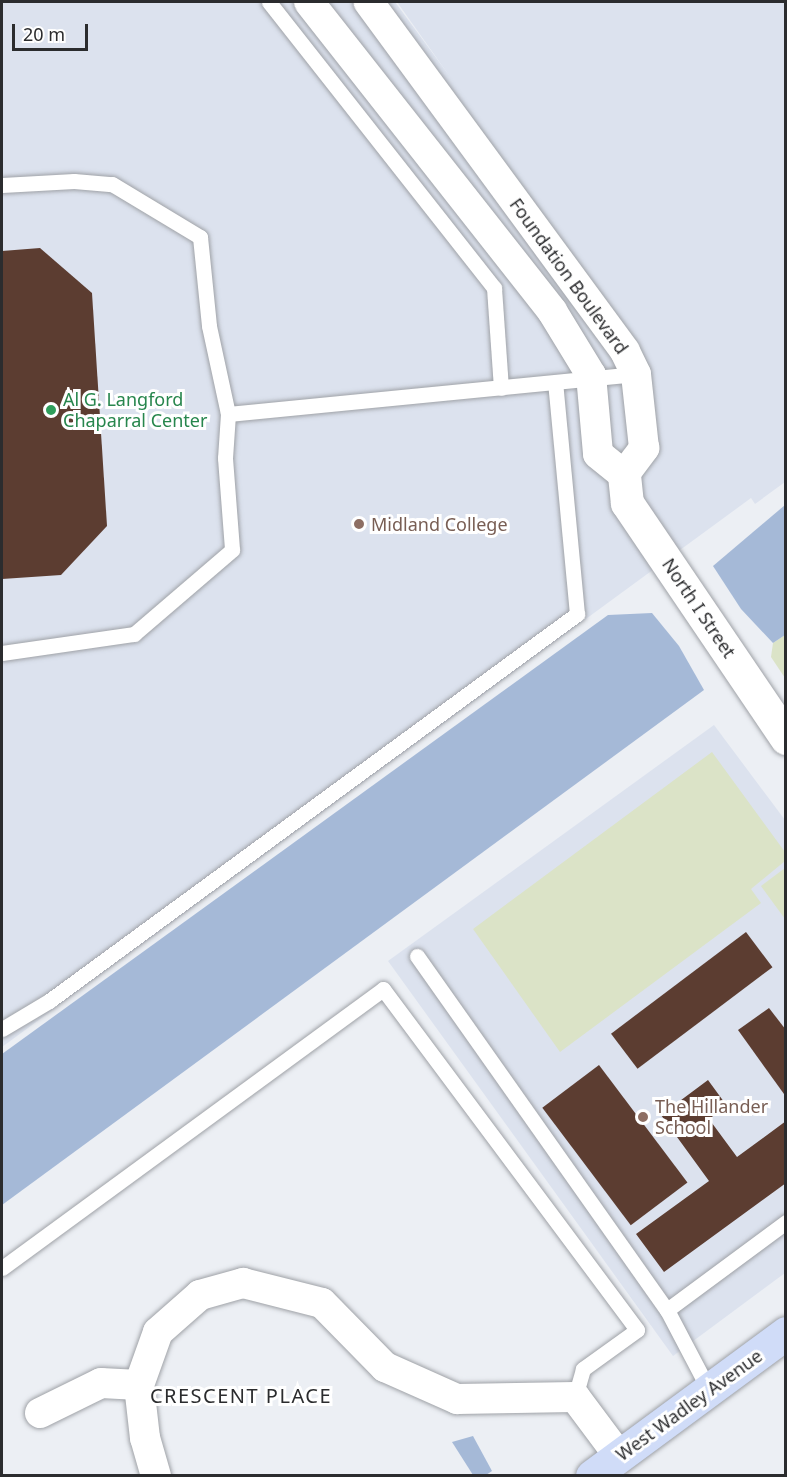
<!DOCTYPE html>
<style>
body{margin:0}
#map{position:relative;width:787px;height:1477px;overflow:hidden;background:#eceff4;font-family:"Noto Sans",sans-serif}
div>[style]{position:absolute}
.built>*{inset:0;background:#dce2ee}
.green>*{inset:0;background:#dbe3c7}
.water>*{inset:0;background:#a5b9d7}
.building>*{inset:0;background:#5c3d31;transform-origin:0 0}
.roads{filter:drop-shadow(0 0 2px #9fa2a7) drop-shadow(0 0 2px #9fa2a7)}
.service>*{height:15px;margin:-7.5px;padding:0 7.5px;transform-origin:7.5px;border-radius:7.5px;background:#fff}
.minor>*{height:30px;margin:-15px;padding:0 15px;transform-origin:15px;border-radius:15px;background:#fff}
.tertiary>*{height:33px;margin:-16.5px;padding:0 16.5px;transform-origin:16.5px;border-radius:16.5px;background:#fff}
.secondary>*{height:33px;margin:-16.5px;padding:0 16.5px;transform-origin:16.5px;border-radius:16.5px;background:#d0dcf8}
.dots>*{width:16px;height:16px;translate:-50% -50%;box-sizing:border-box;border:3px solid #fff;border-radius:50%}
span{translate:-50% -50%;white-space:nowrap;text-align:center;line-height:1.15;-webkit-text-stroke:6px #fff;paint-order:stroke}
.street-label{font-size:18px;color:#2b2c2e}
.leisure-label{font-size:18px;color:#27864d}
.left{translate:0 -50%;text-align:left}
.education-label{font-size:18px;color:#785e54}
.neighbourhood-label{font-size:20px;color:#2b2c2e;letter-spacing:1.5px}
.frame{position:absolute;inset:0;border:3px solid #2b2c2e;pointer-events:none}
.scale{position:absolute;left:12px;top:24px;width:76px;height:27px;box-sizing:border-box;border:3px solid #2b2c2e;border-top:0;padding-left:8px;font-size:18px;line-height:21px;white-space:nowrap;color:#2b2c2e;-webkit-text-stroke:4px #fff;paint-order:stroke}
</style>
<div id="map">
<div class="built">
<div style="clip-path:polygon(2px 2px,395px 2px,451px 78px,397px 2px,785px 2px,785px 482px,755px 504px,751px 498px,2px 1047px)"></div>
<div style="clip-path:polygon(714px 725px,785px 820px,785px 1273px,673px 1356px,388px 961px)"></div>
</div>
<div class="green">
<div style="clip-path:polygon(785px 635px,785px 678px,771px 657px,773px 643px)"></div>
<div style="clip-path:polygon(712px 752px,785px 852px,785px 861px,751px 889px,761px 903px,560px 1052px,473px 929px)"></div>
<div style="clip-path:polygon(785px 868px,785px 919px,761px 886px)"></div>
</div>
<div class="water">
<div style="clip-path:polygon(785px 505px,785px 635px,773px 643px,741px 609px,713px 566px)"></div>
<div style="clip-path:polygon(652px 613px,679px 646px,704px 690px,2px 1205px,2px 1054px,608px 615px)"></div>
<div style="clip-path:polygon(473px 1436px,492px 1471px,486px 1475px,473px 1475px,452px 1442px)"></div>
</div>
<div class="building">
<div style="clip-path:polygon(40px 248px,92px 293px,107px 526px,61px 575px,2px 579px,2px 251px)"></div>
<div style="left:746px;top:932px;width:44px;height:169px;rotate:53deg"></div>
<div style="clip-path:polygon(769px 1008px,786px 1030px,784px 1094px,738px 1030px)"></div>
<div style="left:599px;top:1065px;width:147px;height:71px;rotate:53deg"></div>
<div style="clip-path:polygon(708px 1080px,727px 1106px,709px 1119px,737px 1157px,786px 1121px,786px 1183px,664px 1272px,636px 1234px,709px 1181px,661px 1115px)"></div>
</div>
<div class="roads">
<div class="service">
<div style="left:269px;top:2px;width:364px;rotate:51.8deg"></div>
<div style="left:494px;top:288px;width:100px;rotate:86deg"></div>
<div style="left:2px;top:185px;width:72px;rotate:-3.2deg"></div>
<div style="left:74px;top:181px;width:38px;rotate:5deg"></div>
<div style="left:112px;top:184px;width:103px;rotate:31.1deg"></div>
<div style="left:200px;top:237px;width:89px;rotate:84.2deg"></div>
<div style="left:209px;top:326px;width:90px;rotate:77.8deg"></div>
<div style="left:228px;top:414px;width:44px;rotate:93.9deg"></div>
<div style="left:225px;top:458px;width:92px;rotate:85.6deg"></div>
<div style="left:232px;top:550px;width:129px;rotate:139.4deg"></div>
<div style="left:134px;top:634px;width:133px;rotate:171.8deg"></div>
<div style="left:228px;top:414px;width:410px;rotate:-5.6deg"></div>
<div style="left:417px;top:956px;width:433px;rotate:54.8deg"></div>
<div style="left:667px;top:1310px;width:90px;rotate:62.3deg"></div>
<div style="left:2px;top:1029px;width:55px;rotate:-30.8deg"></div>
<div style="left:49px;top:1001px;width:655px;rotate:-36.24deg"></div>
<div style="left:577px;top:614px;width:232px;rotate:-95.4deg"></div>
<div style="left:2px;top:1268px;width:472px;rotate:-36.2deg"></div>
<div style="left:383px;top:989px;width:425px;rotate:53.3deg"></div>
<div style="left:637px;top:1330px;width:67px;rotate:144.2deg"></div>
<div style="left:583px;top:1369px;width:29px;rotate:106deg"></div>
<div style="left:667px;top:1310px;width:148px;rotate:-36.5deg"></div>
</div>
<div class="minor">
<div style="left:309px;top:2px;width:393px;rotate:51.8deg"></div>
<div style="left:552px;top:311px;width:75px;rotate:58.6deg"></div>
<div style="left:591px;top:375px;width:79px;rotate:84.9deg"></div>
<div style="left:598px;top:454px;width:33px;rotate:39deg"></div>
<div style="left:624px;top:475px;width:34px;rotate:-53deg"></div>
<div style="left:644px;top:448px;width:74px;rotate:-96.2deg"></div>
<div style="left:636px;top:374px;width:25px;rotate:-116deg"></div>
<div style="left:625px;top:351px;width:433px;rotate:-126.3deg"></div>
<div style="left:40px;top:1413px;width:68px;rotate:-26.2deg"></div>
<div style="left:101px;top:1383px;width:38px;rotate:3deg"></div>
<div style="left:156px;top:1476px;width:40px;rotate:-106deg"></div>
<div style="left:145px;top:1438px;width:53px;rotate:-96.5deg"></div>
<div style="left:139px;top:1385px;width:56px;rotate:-70.3deg"></div>
<div style="left:158px;top:1332px;width:56px;rotate:-41.4deg"></div>
<div style="left:200px;top:1295px;width:45px;rotate:-15.6deg"></div>
<div style="left:243px;top:1283px;width:81px;rotate:14.2deg"></div>
<div style="left:322px;top:1303px;width:90px;rotate:45.5deg"></div>
<div style="left:385px;top:1367px;width:79px;rotate:24deg"></div>
<div style="left:457px;top:1399px;width:118px;rotate:-1deg"></div>
<div style="left:575px;top:1397px;width:74px;rotate:53.3deg"></div>
</div>
<div class="tertiary">
<div style="left:624px;top:475px;width:28px;rotate:84deg"></div>
<div style="left:627px;top:503px;width:284px;rotate:55.9deg"></div>
</div>
<div class="secondary">
<div style="left:592px;top:1476px;width:241px;rotate:-36.4deg"></div>
</div>
</div>
<div class="dots">
<div style="left:51px;top:410px;background:#2e9e5b"></div>
<div style="left:359px;top:524px;background:#8d6e63"></div>
<div style="left:643px;top:1117px;background:#8d6e63"></div>
</div>
<div class="street-label">
<span style="left:569px;top:276px;rotate:54deg">Foundation Boulevard</span>
<span style="left:699px;top:608px;rotate:56deg">North I Street</span>
<span style="left:689px;top:1405px;rotate:-36deg">West Wadley Avenue</span>
</div>
<div class="leisure-label">
<span class="left" style="left:63px;top:410px">Al G. Langford<br>Chaparral Center</span>
</div>
<div class="education-label">
<span class="left" style="left:371px;top:524px">Midland College</span>
<span class="left" style="left:655px;top:1117px">The Hillander<br>School</span>
</div>
<div class="neighbourhood-label">
<span style="left:241px;top:1395px">CRESCENT PLACE</span>
</div>
<div class="frame"></div>
<div class="scale">20 m</div>
</div>
